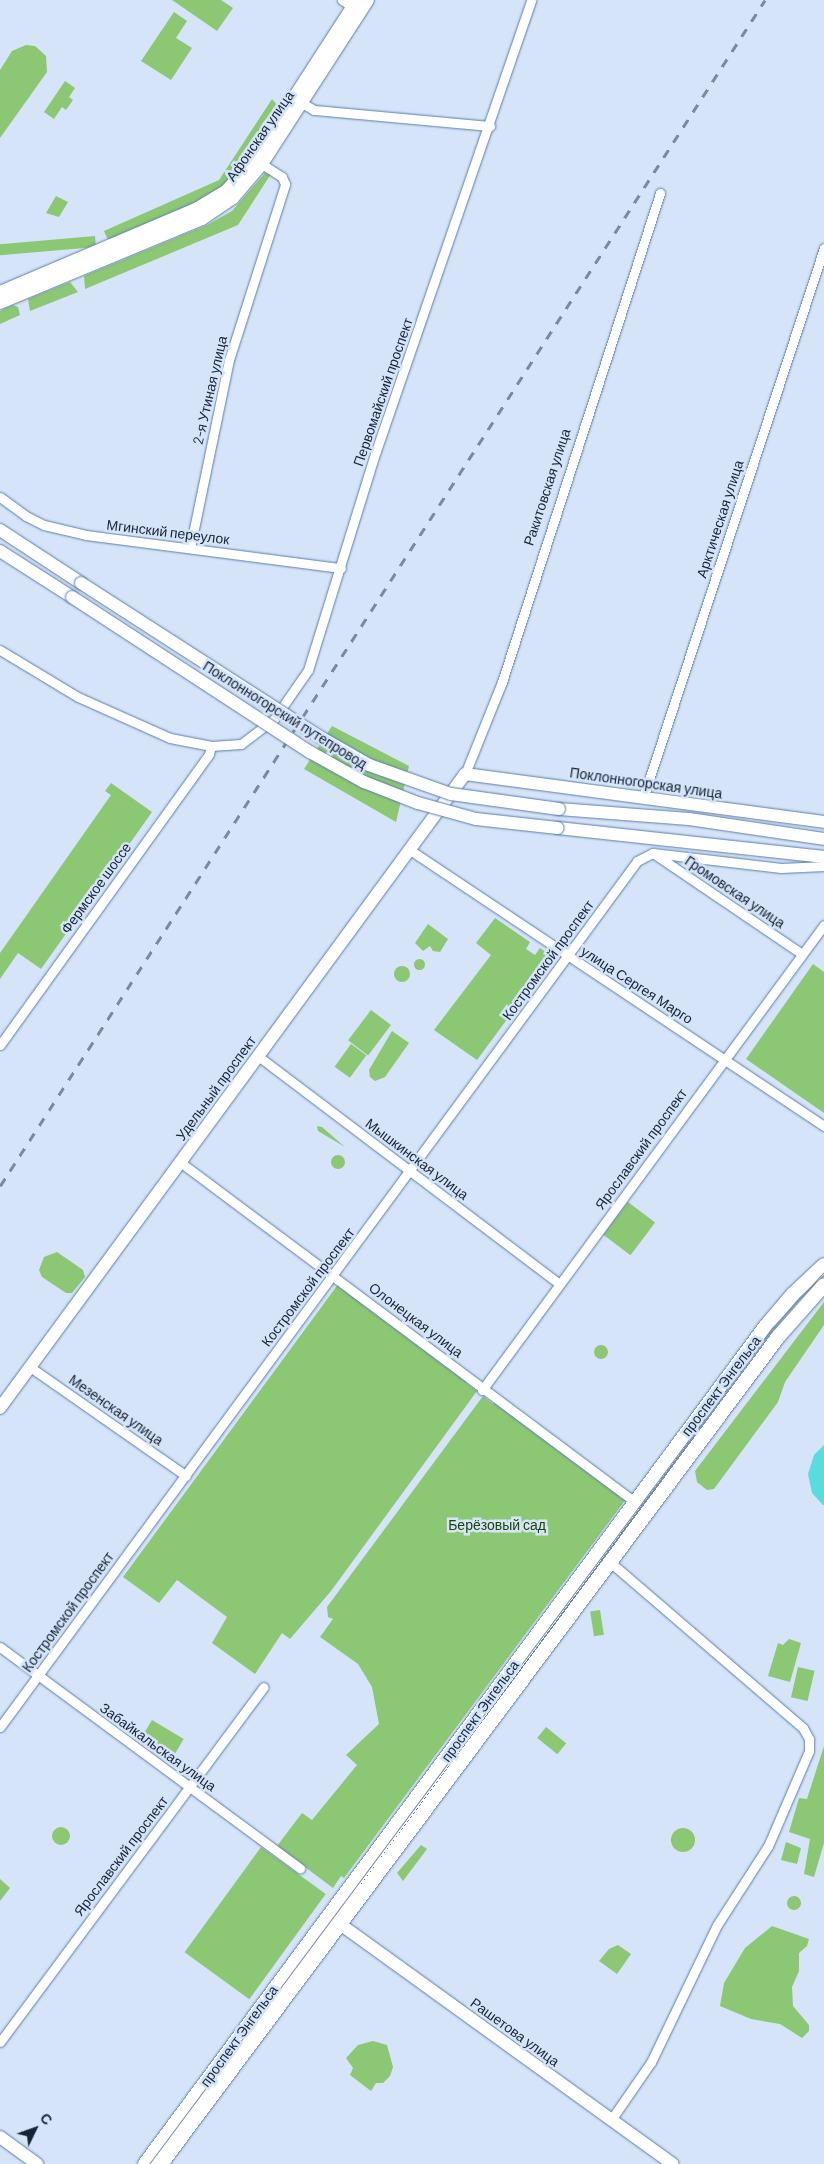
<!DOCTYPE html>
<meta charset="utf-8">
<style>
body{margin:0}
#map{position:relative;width:824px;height:2164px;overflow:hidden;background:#d5e4f9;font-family:Barlow,sans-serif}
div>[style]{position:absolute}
.green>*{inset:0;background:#8cc774;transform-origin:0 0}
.round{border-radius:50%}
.water>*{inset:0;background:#5adbde}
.roads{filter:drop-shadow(0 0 1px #5b7dac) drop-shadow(0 0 1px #5b7dac)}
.street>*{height:9px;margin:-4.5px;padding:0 4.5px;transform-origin:4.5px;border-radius:4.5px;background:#fff}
.secondary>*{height:12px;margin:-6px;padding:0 6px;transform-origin:6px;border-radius:6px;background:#fff}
.primary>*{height:14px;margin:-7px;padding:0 7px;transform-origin:7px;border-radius:7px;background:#fff}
.tram>*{height:1px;margin:-0.5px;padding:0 0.5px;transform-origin:0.5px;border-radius:0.5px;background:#7b899e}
.rail>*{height:2.5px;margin-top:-1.25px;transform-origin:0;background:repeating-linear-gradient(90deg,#7b899e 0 9px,transparent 0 18px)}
.bridges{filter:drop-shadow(0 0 1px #5b7dac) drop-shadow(0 0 1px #5b7dac)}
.secondary-bridge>*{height:12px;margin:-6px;padding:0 6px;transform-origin:6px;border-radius:6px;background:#fff}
span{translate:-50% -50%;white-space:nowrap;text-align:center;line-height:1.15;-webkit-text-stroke:5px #d5e4f9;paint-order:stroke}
.street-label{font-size:14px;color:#172438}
.park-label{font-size:14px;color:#1c4503}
.north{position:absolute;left:10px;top:2104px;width:50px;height:50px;-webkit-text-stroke:4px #d5e4f9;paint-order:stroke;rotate:48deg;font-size:14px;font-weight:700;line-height:20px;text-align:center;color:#172438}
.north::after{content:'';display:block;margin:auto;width:18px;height:22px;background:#172438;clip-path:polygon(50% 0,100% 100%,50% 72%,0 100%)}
</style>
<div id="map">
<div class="green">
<div style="clip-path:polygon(172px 0,221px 0,233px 8px,217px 31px)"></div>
<div style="clip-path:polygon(174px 12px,187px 21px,176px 38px,192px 48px,171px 80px,141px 61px)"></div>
<div style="clip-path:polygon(26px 45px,35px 46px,46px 56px,47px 72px,0 138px,0 70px,12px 51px)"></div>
<div style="clip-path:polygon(65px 81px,75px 88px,69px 97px,73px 100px,66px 110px,62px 107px,54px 119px,44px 112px)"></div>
<div style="clip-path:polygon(272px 99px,279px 107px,243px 164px,223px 185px,181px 211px,111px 240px,107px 238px,104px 231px,219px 180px)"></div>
<div style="clip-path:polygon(265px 173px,271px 174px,238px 225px,85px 289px,84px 276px,207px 225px,232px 211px)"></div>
<div style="clip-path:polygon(56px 196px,68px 202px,59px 217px,46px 213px)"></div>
<div style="left:95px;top:236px;width:11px;height:102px;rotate:85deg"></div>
<div style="clip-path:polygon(70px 282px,78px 292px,30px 311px,28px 299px)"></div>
<div style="clip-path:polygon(13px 305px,18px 307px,20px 315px,0 324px,0 311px)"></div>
<div style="clip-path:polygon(332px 726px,409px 766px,396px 822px,304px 769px)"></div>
<div style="clip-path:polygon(111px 783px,152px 812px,41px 969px,18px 953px,0 979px,0 953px,111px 795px,105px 791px)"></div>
<div style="clip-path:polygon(495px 918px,530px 942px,526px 949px,535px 955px,540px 948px,553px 957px,477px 1060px,434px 1030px,491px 955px,476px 943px)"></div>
<div style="clip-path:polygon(428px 924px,448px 939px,440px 952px,433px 951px,430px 946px,423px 951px,415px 943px)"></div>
<div class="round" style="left:413.5px;top:958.5px;width:11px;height:11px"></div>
<div style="clip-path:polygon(813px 964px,824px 972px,824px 1113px,746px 1059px)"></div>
<div class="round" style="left:394px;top:966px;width:16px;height:16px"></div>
<div style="left:371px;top:1010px;width:25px;height:38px;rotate:37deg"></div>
<div style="clip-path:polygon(392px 1031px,409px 1043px,385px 1077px,375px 1081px,370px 1077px,369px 1070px)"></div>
<div style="left:351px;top:1044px;width:19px;height:28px;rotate:36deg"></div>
<div style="clip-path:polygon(317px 1126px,322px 1127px,345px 1147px,318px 1131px)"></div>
<div class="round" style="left:331px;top:1155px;width:14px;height:14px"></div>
<div style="left:628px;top:1202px;width:34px;height:41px;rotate:37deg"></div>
<div style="clip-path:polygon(57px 1252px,83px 1270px,85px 1277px,72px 1293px,66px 1293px,42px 1277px,39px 1270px,44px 1257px)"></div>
<div style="clip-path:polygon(339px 1283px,468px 1380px,466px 1383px,477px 1391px,331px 1591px,290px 1639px,282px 1633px,255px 1674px,212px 1643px,227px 1617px,177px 1580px,159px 1603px,123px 1577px)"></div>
<div style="clip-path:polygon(824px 1302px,824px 1325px,785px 1382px,778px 1402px,714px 1489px,707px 1490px,697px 1482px,695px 1471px)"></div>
<div class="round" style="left:594px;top:1345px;width:14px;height:14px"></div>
<div style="clip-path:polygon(483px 1396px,493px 1404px,496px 1401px,626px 1499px,344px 1878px,341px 1876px,333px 1888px,277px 1846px,302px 1813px,312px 1820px,357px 1765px,346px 1755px,379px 1724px,372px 1687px,358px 1664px,320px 1637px,333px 1619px,328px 1617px,327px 1607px)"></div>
<div style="left:600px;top:1610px;width:25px;height:10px;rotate:81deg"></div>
<div style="clip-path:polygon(789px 1639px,801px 1643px,790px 1682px,768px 1676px,778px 1643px,783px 1645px)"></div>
<div style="left:798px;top:1667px;width:17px;height:31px;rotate:13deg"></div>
<div style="left:152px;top:1720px;width:37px;height:17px;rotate:31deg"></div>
<div style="left:546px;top:1727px;width:26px;height:14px;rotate:39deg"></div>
<div style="clip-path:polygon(824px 1746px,824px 1843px,814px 1877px,804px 1874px,810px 1839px,789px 1832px,799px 1798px,807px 1799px)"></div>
<div class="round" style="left:52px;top:1827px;width:18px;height:18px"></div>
<div class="round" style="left:671px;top:1828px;width:24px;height:24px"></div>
<div style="clip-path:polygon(786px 1842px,801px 1848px,797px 1864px,781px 1860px)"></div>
<div style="clip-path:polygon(421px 1845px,427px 1849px,403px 1881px,397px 1873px)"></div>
<div style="left:261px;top:1847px;width:80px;height:130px;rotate:36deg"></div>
<div style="clip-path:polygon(0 1879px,10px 1888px,0 1901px)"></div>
<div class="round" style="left:787px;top:1896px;width:14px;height:14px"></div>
<div style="clip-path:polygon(772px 1926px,809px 1939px,807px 1946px,799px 1953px,799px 1971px,792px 1987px,793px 2006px,809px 2025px,809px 2031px,802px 2038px,780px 2024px,751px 2019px,720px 2006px,724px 1983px,745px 1948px)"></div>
<div style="clip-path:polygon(618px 1945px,631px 1954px,617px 1974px,599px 1961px,609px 1949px)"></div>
<div style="clip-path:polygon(373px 2041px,387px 2045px,393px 2067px,390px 2076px,383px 2083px,376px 2083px,371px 2091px,350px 2075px,353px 2068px,346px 2058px,358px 2045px)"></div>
</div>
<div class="water">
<div style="clip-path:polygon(824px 1445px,824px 1505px,823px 1505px,812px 1493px,808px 1474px,814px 1455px)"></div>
</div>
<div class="roads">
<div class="street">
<div style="left:342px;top:0;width:17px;rotate:33deg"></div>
<div style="left:302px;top:103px;width:14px;rotate:30deg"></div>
<div style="left:314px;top:110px;width:177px;rotate:5.2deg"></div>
<div style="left:0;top:497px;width:32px;rotate:36deg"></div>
<div style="left:26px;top:516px;width:20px;rotate:27deg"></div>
<div style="left:44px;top:525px;width:43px;rotate:13.4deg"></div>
<div style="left:86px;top:535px;width:257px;rotate:7.4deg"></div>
<div style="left:190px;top:548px;width:192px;rotate:-78.3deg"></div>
<div style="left:229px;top:360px;width:185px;rotate:-72.3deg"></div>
<div style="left:285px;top:184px;width:8px;rotate:-113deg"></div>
<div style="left:282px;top:177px;width:24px;rotate:-147deg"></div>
<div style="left:0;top:650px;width:91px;rotate:31.1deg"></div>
<div style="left:78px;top:697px;width:101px;rotate:24deg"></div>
<div style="left:170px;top:738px;width:42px;rotate:11deg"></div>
<div style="left:211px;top:746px;width:30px;rotate:-4deg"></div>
<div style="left:241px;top:744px;width:41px;rotate:-37.1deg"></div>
<div style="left:274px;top:719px;width:60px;rotate:-55.2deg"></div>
<div style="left:308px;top:670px;width:229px;rotate:-72.8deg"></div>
<div style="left:376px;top:451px;width:477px;rotate:-71deg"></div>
<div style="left:465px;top:774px;width:99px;rotate:-68.1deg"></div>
<div style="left:502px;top:682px;width:514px;rotate:-72.09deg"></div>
<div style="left:643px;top:798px;width:579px;rotate:-71.78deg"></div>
<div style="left:410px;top:850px;width:498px;rotate:33.7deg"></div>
<div style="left:653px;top:853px;width:180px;rotate:34.1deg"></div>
<div style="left:0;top:1045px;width:358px;rotate:-54.3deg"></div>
<div style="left:209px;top:754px;width:8px;rotate:-76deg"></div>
<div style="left:258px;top:1056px;width:378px;rotate:37.1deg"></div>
<div style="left:180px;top:1162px;width:568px;rotate:36.77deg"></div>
<div style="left:30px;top:1367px;width:190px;rotate:34.9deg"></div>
<div style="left:482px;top:1390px;width:577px;rotate:-53.67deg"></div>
<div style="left:610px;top:1562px;width:255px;rotate:40.7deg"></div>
<div style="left:803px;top:1728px;width:13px;rotate:61deg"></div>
<div style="left:809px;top:1739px;width:12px;rotate:90deg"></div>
<div style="left:809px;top:1751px;width:103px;rotate:113.3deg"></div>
<div style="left:768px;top:1846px;width:94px;rotate:122.8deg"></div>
<div style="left:717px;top:1925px;width:152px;rotate:115.7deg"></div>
<div style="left:651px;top:2062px;width:70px;rotate:124.6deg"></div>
<div style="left:0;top:1647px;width:373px;rotate:36.4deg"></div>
<div style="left:0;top:1727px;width:1075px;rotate:-53.66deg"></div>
<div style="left:637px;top:861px;width:18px;rotate:-27deg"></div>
<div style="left:653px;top:853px;width:129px;rotate:6.7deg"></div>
<div style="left:781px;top:868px;width:43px;rotate:-2.7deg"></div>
<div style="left:0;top:2042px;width:442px;rotate:-53.4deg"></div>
</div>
<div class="secondary">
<div style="left:0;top:292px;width:213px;rotate:-23deg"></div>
<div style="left:196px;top:209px;width:35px;rotate:-31deg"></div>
<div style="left:226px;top:191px;width:43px;rotate:-48.8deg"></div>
<div style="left:254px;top:159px;width:189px;rotate:-57.1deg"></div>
<div style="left:0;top:303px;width:219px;rotate:-22.6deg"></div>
<div style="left:202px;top:219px;width:37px;rotate:-34deg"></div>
<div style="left:233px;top:198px;width:45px;rotate:-49.5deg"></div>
<div style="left:262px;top:164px;width:195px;rotate:-57.1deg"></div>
<div style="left:0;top:530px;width:97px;rotate:33.2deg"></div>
<div style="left:0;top:551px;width:85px;rotate:32.6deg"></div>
<div style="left:559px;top:809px;width:130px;rotate:4.4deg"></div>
<div style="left:689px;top:819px;width:136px;rotate:8.4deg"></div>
<div style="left:558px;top:828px;width:268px;rotate:6.2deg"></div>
<div style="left:0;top:1408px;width:786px;rotate:-53.74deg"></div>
<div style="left:465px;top:774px;width:362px;rotate:7.6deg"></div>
<div style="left:340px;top:1924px;width:410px;rotate:35.8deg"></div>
<div style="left:0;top:2137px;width:46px;rotate:36.1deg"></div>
</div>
<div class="primary">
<div style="left:145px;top:2164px;width:1042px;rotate:-53.47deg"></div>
<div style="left:765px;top:1327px;width:43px;rotate:-49.7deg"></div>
<div style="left:793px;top:1294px;width:42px;rotate:-43.1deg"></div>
<div style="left:161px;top:2164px;width:1032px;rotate:-53.27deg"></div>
<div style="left:778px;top:1337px;width:69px;rotate:-48.5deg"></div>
</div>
</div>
<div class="tram">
<div style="left:149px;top:2164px;width:1043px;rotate:-53.31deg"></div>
<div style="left:772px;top:1328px;width:76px;rotate:-47.1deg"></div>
</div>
<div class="rail">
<div style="left:0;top:1186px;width:1411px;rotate:-57.18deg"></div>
</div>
<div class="bridges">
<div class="secondary-bridge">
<div style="left:81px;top:583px;width:284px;rotate:32.8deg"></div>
<div style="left:320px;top:737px;width:56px;rotate:29.7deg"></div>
<div style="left:369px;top:765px;width:87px;rotate:19.5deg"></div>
<div style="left:451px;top:794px;width:109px;rotate:7.9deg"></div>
<div style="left:72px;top:597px;width:284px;rotate:33.1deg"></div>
<div style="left:310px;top:752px;width:62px;rotate:29.1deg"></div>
<div style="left:364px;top:782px;width:58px;rotate:21.3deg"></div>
<div style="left:418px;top:803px;width:60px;rotate:15.4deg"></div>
<div style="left:476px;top:819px;width:82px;rotate:6.3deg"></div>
</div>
</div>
<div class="street-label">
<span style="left:260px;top:136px;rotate:-55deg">Афонская улица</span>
<span style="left:210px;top:390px;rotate:-77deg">2-я Утиная улица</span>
<span style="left:383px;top:392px;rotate:-71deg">Первомайский проспект</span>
<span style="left:547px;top:487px;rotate:-72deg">Ракитовская улица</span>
<span style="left:720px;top:519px;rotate:-72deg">Арктическая улица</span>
<span style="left:168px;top:532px;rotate:7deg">Мгинский переулок</span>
<span style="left:285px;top:715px;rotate:32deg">Поклонногорский путепровод</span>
<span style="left:646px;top:783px;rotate:8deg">Поклонногорская улица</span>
<span style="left:96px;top:888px;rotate:-54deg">Фермское шоссе</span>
<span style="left:735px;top:892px;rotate:34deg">Громовская улица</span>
<span style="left:548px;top:960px;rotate:-54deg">Костромской проспект</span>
<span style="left:637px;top:985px;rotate:33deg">улица Сергея Марго</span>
<span style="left:216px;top:1088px;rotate:-54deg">Удельный проспект</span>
<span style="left:641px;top:1149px;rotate:-54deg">Ярославский проспект</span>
<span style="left:417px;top:1159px;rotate:37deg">Мышкинская улица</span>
<span style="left:308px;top:1287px;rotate:-53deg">Костромской проспект</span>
<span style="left:416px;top:1320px;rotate:37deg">Олонецкая улица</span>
<span style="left:721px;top:1386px;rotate:-53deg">проспект Энгельса</span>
<span style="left:116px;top:1410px;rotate:35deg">Мезенская улица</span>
<span style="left:68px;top:1612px;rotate:-54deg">Костромской проспект</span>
<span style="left:480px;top:1711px;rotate:-54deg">проспект Энгельса</span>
<span style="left:158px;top:1747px;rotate:36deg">Забайкальская улица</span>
<span style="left:121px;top:1856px;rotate:-53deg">Ярославский проспект</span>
<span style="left:515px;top:2032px;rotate:36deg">Рашетова улица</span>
<span style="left:239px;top:2036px;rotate:-54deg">проспект Энгельса</span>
</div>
<div class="park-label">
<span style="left:497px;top:1525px">Берёзовый сад</span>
</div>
<div class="north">С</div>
</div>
